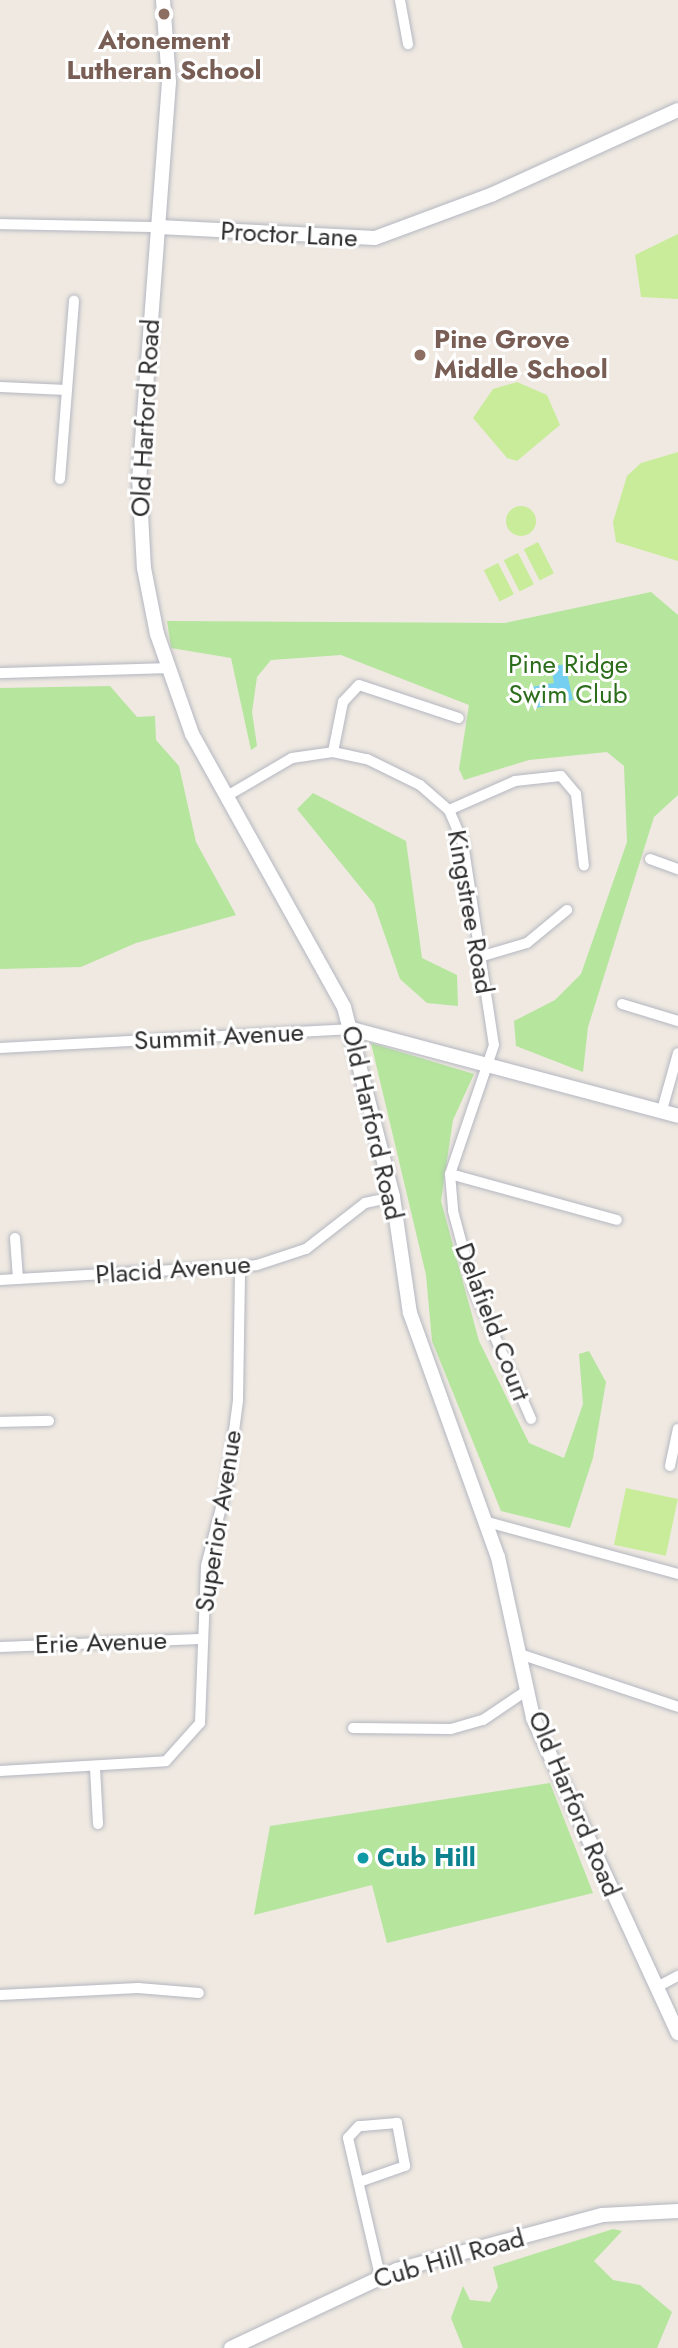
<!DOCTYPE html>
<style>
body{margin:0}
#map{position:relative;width:678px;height:2348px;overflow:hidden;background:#efe9e1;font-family:Jost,sans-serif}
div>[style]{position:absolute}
.green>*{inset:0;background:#b6e59e}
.pitch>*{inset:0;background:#c9ec9a;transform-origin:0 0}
.round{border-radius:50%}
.water>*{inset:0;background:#75cff0}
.roads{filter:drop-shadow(0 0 2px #b4b7c1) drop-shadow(0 0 2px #b4b7c1)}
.street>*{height:10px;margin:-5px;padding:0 5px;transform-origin:5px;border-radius:5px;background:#fff}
.secondary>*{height:14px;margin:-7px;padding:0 7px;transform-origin:7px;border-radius:7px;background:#fff}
.dots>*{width:19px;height:19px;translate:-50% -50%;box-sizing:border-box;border:4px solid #fff;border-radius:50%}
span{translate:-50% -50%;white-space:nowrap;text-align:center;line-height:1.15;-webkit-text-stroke:6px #fff;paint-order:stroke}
.education-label{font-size:26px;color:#785e54;font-weight:700}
.left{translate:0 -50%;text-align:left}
.street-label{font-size:26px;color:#2e2e2e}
.park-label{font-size:26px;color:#2c6e1b}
.culture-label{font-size:26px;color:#0d838f;font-weight:700}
</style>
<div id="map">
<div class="green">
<div style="clip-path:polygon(651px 592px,678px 615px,678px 795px,654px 817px,588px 1027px,583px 1072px,516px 1046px,514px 1021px,555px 1000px,581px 974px,627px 842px,624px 766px,607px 752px,529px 760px,464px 780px,459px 769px,469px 705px,341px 655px,271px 660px,257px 677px,252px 712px,257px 746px,251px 750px,231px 658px,171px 648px,167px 621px,505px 623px)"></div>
<div style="clip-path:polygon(110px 686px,137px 717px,155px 716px,156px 740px,179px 766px,196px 842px,236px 915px,136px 943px,81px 967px,0 969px,0 688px)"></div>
<div style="clip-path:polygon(313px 793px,406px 841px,422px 958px,457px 975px,458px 1006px,427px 1003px,400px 979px,374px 904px,297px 809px)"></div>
<div style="clip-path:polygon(371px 1043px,474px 1074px,453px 1120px,441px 1201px,479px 1341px,529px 1443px,564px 1458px,583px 1404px,579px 1354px,589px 1351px,606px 1382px,593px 1458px,570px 1528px,501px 1511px,432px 1341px,426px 1275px)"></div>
<div style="clip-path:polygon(550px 1783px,593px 1893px,387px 1943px,372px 1885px,254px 1915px,270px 1826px)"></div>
<div style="clip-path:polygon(613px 2229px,622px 2231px,594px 2261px,613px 2280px,640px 2285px,672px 2312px,657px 2348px,463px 2348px,451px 2318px,463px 2286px,470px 2300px,490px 2302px,498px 2287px,493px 2267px)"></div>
</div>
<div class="pitch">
<div style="clip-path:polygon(678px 234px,678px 299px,641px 297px,635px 255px)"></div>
<div style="clip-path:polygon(517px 382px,547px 395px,560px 425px,517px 461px,507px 458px,473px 418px,493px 389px)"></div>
<div style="clip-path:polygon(678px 452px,678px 561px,616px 542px,613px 522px,627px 476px,641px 463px)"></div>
<div class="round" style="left:506px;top:506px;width:30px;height:30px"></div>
<div style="left:538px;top:542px;width:35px;height:16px;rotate:63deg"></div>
<div style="left:518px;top:553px;width:35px;height:16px;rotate:63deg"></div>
<div style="left:498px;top:563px;width:35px;height:16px;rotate:63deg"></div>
<div style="left:626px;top:1488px;width:53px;height:58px;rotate:12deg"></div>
</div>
<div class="water">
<div style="clip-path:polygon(565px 664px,573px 700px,536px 708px,531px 687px,554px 683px,551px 667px)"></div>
</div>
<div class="roads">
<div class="street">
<div style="left:400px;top:0;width:45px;rotate:79.7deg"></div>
<div style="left:0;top:224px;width:159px;rotate:1.1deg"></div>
<div style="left:0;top:387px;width:67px;rotate:2.6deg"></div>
<div style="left:60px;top:479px;width:179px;rotate:-85.5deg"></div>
<div style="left:0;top:673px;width:166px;rotate:-1.7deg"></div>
<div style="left:333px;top:752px;width:35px;rotate:12deg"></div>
<div style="left:367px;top:759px;width:59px;rotate:26.1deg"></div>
<div style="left:420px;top:785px;width:38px;rotate:41deg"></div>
<div style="left:449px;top:810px;width:36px;rotate:67deg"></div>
<div style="left:463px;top:843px;width:204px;rotate:81.3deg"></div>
<div style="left:494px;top:1045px;width:136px;rotate:108.8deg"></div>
<div style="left:450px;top:1174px;width:37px;rotate:85deg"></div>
<div style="left:453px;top:1211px;width:81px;rotate:74.9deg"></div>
<div style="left:474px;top:1289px;width:142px;rotate:66.3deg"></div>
<div style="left:227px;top:796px;width:75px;rotate:-30.3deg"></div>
<div style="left:292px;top:758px;width:41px;rotate:-8.3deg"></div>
<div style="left:333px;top:752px;width:51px;rotate:-78.7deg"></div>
<div style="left:343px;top:702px;width:23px;rotate:-47deg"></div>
<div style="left:359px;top:685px;width:105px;rotate:18.3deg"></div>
<div style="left:449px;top:810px;width:72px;rotate:-23.7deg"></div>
<div style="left:515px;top:781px;width:46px;rotate:-6.2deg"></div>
<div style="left:561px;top:776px;width:23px;rotate:50deg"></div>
<div style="left:576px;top:794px;width:72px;rotate:83.7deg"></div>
<div style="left:650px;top:859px;width:30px;rotate:20deg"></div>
<div style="left:476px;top:958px;width:53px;rotate:-16.4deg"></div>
<div style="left:527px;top:943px;width:52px;rotate:-39.5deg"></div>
<div style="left:622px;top:1004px;width:59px;rotate:16.9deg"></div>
<div style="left:0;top:1048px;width:353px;rotate:-3.1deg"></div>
<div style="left:662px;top:1110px;width:59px;rotate:-74.3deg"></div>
<div style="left:450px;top:1174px;width:173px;rotate:15.4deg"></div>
<div style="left:15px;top:1238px;width:41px;rotate:85.8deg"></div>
<div style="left:0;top:1280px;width:257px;rotate:-3.3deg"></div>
<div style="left:257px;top:1265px;width:52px;rotate:-18.1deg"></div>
<div style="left:306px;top:1249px;width:75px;rotate:-37.9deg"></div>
<div style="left:365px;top:1203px;width:29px;rotate:-12deg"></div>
<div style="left:0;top:1422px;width:49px;rotate:-1.2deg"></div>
<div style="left:670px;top:1466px;width:38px;rotate:-78deg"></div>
<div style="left:487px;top:1522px;width:198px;rotate:15.2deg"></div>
<div style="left:0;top:1647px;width:201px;rotate:-2.3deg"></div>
<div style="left:520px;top:1654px;width:167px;rotate:18.5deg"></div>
<div style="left:353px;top:1728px;width:98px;rotate:0.6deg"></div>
<div style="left:451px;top:1729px;width:33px;rotate:-16deg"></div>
<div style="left:483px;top:1720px;width:52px;rotate:-34deg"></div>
<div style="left:95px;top:1768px;width:56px;rotate:86.9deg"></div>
<div style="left:0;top:1771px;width:166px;rotate:-3.4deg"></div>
<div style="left:166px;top:1761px;width:51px;rotate:-48.2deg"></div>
<div style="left:200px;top:1723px;width:157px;rotate:-87.8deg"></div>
<div style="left:206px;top:1566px;width:85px;rotate:-75.6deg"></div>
<div style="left:227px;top:1484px;width:85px;rotate:-82.5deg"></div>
<div style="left:238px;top:1400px;width:132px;rotate:-89.1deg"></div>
<div style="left:657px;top:1987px;width:24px;rotate:-28deg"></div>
<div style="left:0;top:1995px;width:138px;rotate:-2.9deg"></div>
<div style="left:138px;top:1988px;width:61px;rotate:4.7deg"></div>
<div style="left:359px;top:2182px;width:49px;rotate:-19.2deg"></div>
<div style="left:405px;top:2166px;width:44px;rotate:-100.5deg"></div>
<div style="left:397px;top:2123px;width:38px;rotate:175deg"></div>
<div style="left:359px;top:2126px;width:16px;rotate:133deg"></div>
<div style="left:348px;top:2138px;width:142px;rotate:76.9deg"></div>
</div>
<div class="secondary">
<div style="left:163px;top:0;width:82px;rotate:85.8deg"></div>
<div style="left:169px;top:82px;width:396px;rotate:94.3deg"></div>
<div style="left:139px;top:477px;width:91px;rotate:86.9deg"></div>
<div style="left:144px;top:568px;width:67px;rotate:78.9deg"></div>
<div style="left:157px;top:634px;width:106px;rotate:70.7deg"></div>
<div style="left:192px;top:734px;width:312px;rotate:60.9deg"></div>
<div style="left:344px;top:1007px;width:196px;rotate:75.5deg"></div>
<div style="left:393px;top:1197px;width:117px;rotate:81.7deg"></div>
<div style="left:410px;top:1313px;width:259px;rotate:70.2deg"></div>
<div style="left:498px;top:1557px;width:165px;rotate:77.7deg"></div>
<div style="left:533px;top:1718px;width:347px;rotate:65.3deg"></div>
<div style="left:159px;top:227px;width:216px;rotate:2.9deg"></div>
<div style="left:375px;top:238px;width:126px;rotate:-20.4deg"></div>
<div style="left:493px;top:194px;width:203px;rotate:-24.4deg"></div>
<div style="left:352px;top:1029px;width:337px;rotate:14.9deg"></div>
<div style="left:231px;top:2348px;width:183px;rotate:-25.2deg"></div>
<div style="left:397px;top:2270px;width:212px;rotate:-15deg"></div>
<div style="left:602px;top:2215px;width:76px;rotate:-3deg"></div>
</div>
</div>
<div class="dots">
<div style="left:164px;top:14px;background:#8d6e63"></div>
<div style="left:420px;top:355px;background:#8d6e63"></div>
<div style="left:363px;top:1858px;background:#0f9aa8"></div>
</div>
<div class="education-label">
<span style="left:164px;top:56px">Atonement<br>Lutheran School</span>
<span class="left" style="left:434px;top:355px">Pine Grove<br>Middle School</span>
</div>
<div class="street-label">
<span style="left:289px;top:235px;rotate:3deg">Proctor Lane</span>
<span style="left:146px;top:418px;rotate:-87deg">Old Harford Road</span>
<span style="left:470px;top:912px;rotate:80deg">Kingstree Road</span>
<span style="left:219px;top:1037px;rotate:-3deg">Summit Avenue</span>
<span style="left:372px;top:1123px;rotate:77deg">Old Harford Road</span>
<span style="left:173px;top:1270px;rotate:-4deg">Placid Avenue</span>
<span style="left:492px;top:1322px;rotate:69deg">Delafield Court</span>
<span style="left:219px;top:1521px;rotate:-81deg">Superior Avenue</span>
<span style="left:101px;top:1643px;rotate:-2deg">Erie Avenue</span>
<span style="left:574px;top:1804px;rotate:67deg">Old Harford Road</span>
<span style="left:449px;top:2259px;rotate:-16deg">Cub Hill Road</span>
</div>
<div class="park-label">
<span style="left:568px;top:680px">Pine Ridge<br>Swim Club</span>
</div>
<div class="culture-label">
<span class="left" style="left:377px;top:1858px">Cub Hill</span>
</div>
</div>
